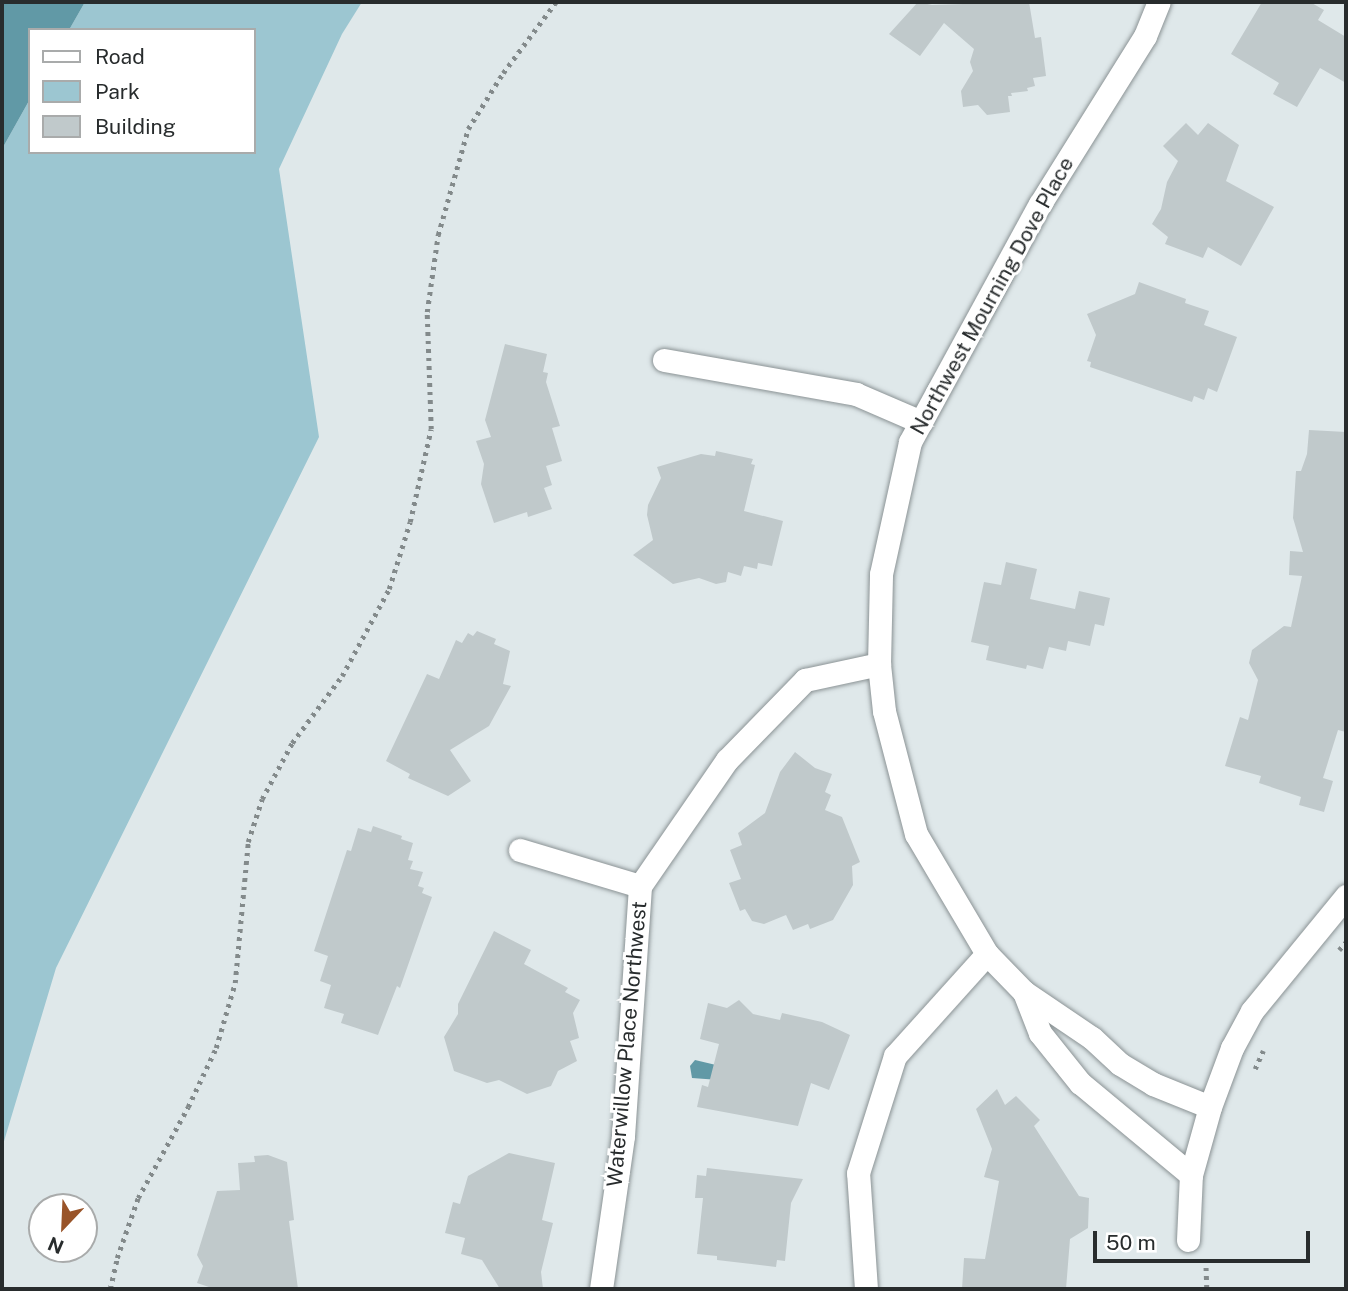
<!DOCTYPE html>
<style>
body{margin:0}
#map{position:relative;width:1348px;height:1291px;overflow:hidden;background:#dfe8ea;font-family:"Public Sans",sans-serif}
div>[style]{position:absolute}
.green>*{inset:0;background:#9cc6d1}
.water>*{inset:0;background:#6199a6}
.building>*{inset:0;background:#c0c9cb}
.path>*{height:4.5px;margin-top:-2.25px;transform-origin:0;background:repeating-linear-gradient(90deg,#838a8b 0 3.5px,transparent 0 8.5px)}
.roads{filter:drop-shadow(0 0 2px #8b9395) drop-shadow(0 0 2px #8b9395)}
.minor>*{height:23px;margin:-11.5px;padding:0 11.5px;transform-origin:11.5px;border-radius:11.5px;background:#fff}
span{translate:-50% -50%;white-space:nowrap;text-align:center;line-height:1.15;-webkit-text-stroke:6px #fff;paint-order:stroke}
.street-label{font-size:21px;color:#282c2d}
.frame{position:absolute;inset:0;border:4px solid #282c2d;pointer-events:none}
.legend{position:absolute;left:28px;top:28px;width:228px;height:126px;box-sizing:border-box;background:#fff;border:2px solid #a9abab;margin:0;padding:9px 12px;list-style:none;font-size:21px;color:#282c2d}
.legend li{display:flex;align-items:center;gap:14px;height:35px}
.legend b{width:35px;border:2px solid #a9abab}
.north{position:absolute;left:28px;top:1193px;width:70px;height:70px;box-sizing:border-box;background:#fff;border:2px solid #a9abab;border-radius:50%;rotate:203deg;font-size:19px;font-weight:700;line-height:28px;text-align:center;color:#282c2d}
.north::after{content:'';display:block;margin:auto;width:24px;height:32px;background:#995429;clip-path:polygon(50% 0,100% 100%,50% 72%,0 100%)}
.scale{position:absolute;left:1093px;top:1231px;width:217px;height:32px;box-sizing:border-box;border:4px solid #282c2d;border-top:0;padding-left:9px;font-size:21px;line-height:24px;white-space:nowrap;color:#282c2d;-webkit-text-stroke:5px #fff;paint-order:stroke}
</style>
<div id="map">
<div class="green">
<div style="clip-path:polygon(85px 2px,362px 2px,342px 34px,279px 169px,319px 437px,56px 968px,2px 1148px,2px 149px,30px 99px,30px 152px,254px 152px,254px 30px,69px 30px)"></div>
</div>
<div class="water">
<div style="clip-path:polygon(2px 2px,85px 2px,69px 30px,30px 30px,30px 99px,2px 149px)"></div>
<div style="clip-path:polygon(695px 1060px,716px 1065px,719px 1080px,692px 1078px,690px 1066px)"></div>
</div>
<div class="building">
<div style="clip-path:polygon(918px 2px,932px 5px,1029px 2px,1035px 38px,1041px 37px,1046px 76px,1033px 78px,1035px 86px,1027px 88px,1028px 91px,1011px 93px,1012px 96px,1008px 96px,1010px 112px,987px 115px,978px 105px,963px 107px,961px 91px,973px 71px,970px 62px,974px 49px,944px 23px,920px 56px,889px 34px)"></div>
<div style="clip-path:polygon(1262px 2px,1310px 2px,1324px 10px,1318px 20px,1346px 37px,1346px 83px,1320px 68px,1297px 107px,1273px 94px,1279px 83px,1231px 54px)"></div>
<div style="clip-path:polygon(1186px 123px,1198px 135px,1208px 123px,1239px 145px,1226px 181px,1274px 207px,1241px 266px,1208px 247px,1203px 258px,1165px 244px,1168px 237px,1152px 224px,1161px 209px,1167px 182px,1178px 161px,1163px 146px)"></div>
<div style="clip-path:polygon(1139px 282px,1186px 299px,1185px 303px,1209px 311px,1204px 325px,1237px 337px,1217px 392px,1208px 388px,1204px 400px,1194px 396px,1192px 402px,1090px 367px,1091px 362px,1087px 361px,1096px 335px,1087px 314px,1135px 294px)"></div>
<div style="clip-path:polygon(505px 344px,547px 354px,543px 372px,548px 373px,546px 382px,560px 426px,552px 428px,562px 461px,546px 466px,552px 485px,544px 488px,552px 509px,528px 517px,527px 512px,494px 523px,481px 484px,484px 464px,476px 441px,491px 437px,485px 420px)"></div>
<div style="clip-path:polygon(1309px 430px,1346px 432px,1346px 732px,1338px 730px,1323px 778px,1333px 781px,1324px 812px,1299px 805px,1301px 797px,1259px 783px,1261px 776px,1225px 766px,1240px 717px,1248px 720px,1258px 680px,1249px 663px,1252px 650px,1284px 626px,1291px 627px,1302px 576px,1289px 575px,1290px 551px,1303px 552px,1293px 518px,1296px 471px,1301px 471px,1307px 454px)"></div>
<div style="clip-path:polygon(716px 451px,753px 459px,751px 464px,755px 465px,744px 511px,783px 521px,772px 566px,758px 563px,757px 569px,744px 566px,741px 576px,728px 572px,726px 582px,716px 584px,699px 578px,673px 584px,633px 555px,653px 540px,647px 515px,648px 505px,661px 478px,657px 467px,701px 454px,715px 456px)"></div>
<div style="clip-path:polygon(1006px 562px,1037px 569px,1030px 599px,1075px 609px,1079px 591px,1110px 598px,1104px 626px,1095px 624px,1090px 646px,1068px 641px,1066px 651px,1049px 647px,1043px 669px,1027px 665px,1026px 669px,986px 660px,989px 646px,971px 642px,984px 582px,1001px 585px)"></div>
<div style="clip-path:polygon(477px 631px,496px 639px,494px 644px,510px 651px,503px 684px,511px 686px,489px 726px,450px 750px,471px 781px,448px 796px,408px 778px,410px 774px,386px 761px,427px 674px,439px 679px,456px 640px,462px 643px,468px 633px,473px 636px)"></div>
<div style="clip-path:polygon(795px 752px,815px 768px,832px 774px,825px 792px,831px 795px,825px 810px,842px 817px,860px 862px,852px 866px,853px 885px,833px 920px,810px 929px,808px 924px,793px 930px,786px 915px,764px 924px,752px 921px,745px 909px,740px 911px,729px 883px,741px 879px,730px 850px,742px 845px,738px 833px,765px 813px,780px 772px)"></div>
<div style="clip-path:polygon(373px 826px,402px 836px,401px 839px,413px 843px,408px 860px,413px 861px,410px 869px,423px 872px,418px 886px,424px 888px,422px 893px,432px 897px,400px 988px,397px 986px,378px 1035px,341px 1023px,344px 1014px,324px 1008px,331px 985px,320px 981px,328px 956px,314px 951px,347px 850px,351px 851px,358px 828px,371px 832px)"></div>
<div style="clip-path:polygon(494px 931px,531px 950px,524px 964px,568px 988px,565px 992px,580px 1000px,573px 1013px,579px 1038px,570px 1041px,577px 1061px,558px 1071px,551px 1086px,527px 1094px,499px 1080px,487px 1083px,454px 1071px,444px 1037px,458px 1014px,458px 1004px)"></div>
<div style="clip-path:polygon(739px 1000px,753px 1014px,780px 1020px,782px 1013px,822px 1022px,850px 1035px,829px 1090px,811px 1083px,798px 1126px,697px 1107px,702px 1085px,708px 1087px,719px 1044px,700px 1039px,708px 1003px,727px 1008px)"></div>
<div style="clip-path:polygon(997px 1089px,1005px 1105px,1016px 1096px,1040px 1120px,1034px 1126px,1079px 1196px,1089px 1198px,1088px 1228px,1070px 1239px,1066px 1289px,962px 1289px,964px 1258px,985px 1259px,999px 1181px,984px 1177px,992px 1149px,976px 1109px)"></div>
<div style="clip-path:polygon(509px 1153px,555px 1163px,542px 1220px,553px 1223px,541px 1272px,543px 1289px,500px 1289px,482px 1260px,461px 1254px,465px 1238px,445px 1233px,453px 1202px,460px 1204px,468px 1176px)"></div>
<div style="clip-path:polygon(268px 1155px,287px 1162px,294px 1220px,289px 1221px,298px 1289px,215px 1289px,197px 1283px,203px 1266px,197px 1255px,217px 1191px,240px 1190px,238px 1163px,255px 1162px,254px 1156px)"></div>
<div style="clip-path:polygon(707px 1168px,803px 1179px,791px 1203px,785px 1261px,777px 1260px,776px 1267px,717px 1260px,717px 1256px,697px 1254px,703px 1198px,695px 1198px,697px 1175px,706px 1176px)"></div>
</div>
<div class="path">
<div style="left:1339px;top:950px;width:11px;rotate:-49deg"></div>
<div style="left:1255px;top:1069px;width:20px;rotate:-66deg"></div>
<div style="left:1206px;top:1259px;width:30px;rotate:88deg"></div>
<div style="left:110px;top:1289px;width:32px;rotate:-77deg"></div>
<div style="left:117px;top:1258px;width:64px;rotate:-70.7deg"></div>
<div style="left:138px;top:1198px;width:104px;rotate:-61.2deg"></div>
<div style="left:188px;top:1107px;width:65px;rotate:-64.6deg"></div>
<div style="left:216px;top:1048px;width:68px;rotate:-73.7deg"></div>
<div style="left:235px;top:983px;width:142px;rotate:-84.7deg"></div>
<div style="left:248px;top:842px;width:45px;rotate:-72deg"></div>
<div style="left:262px;top:799px;width:64px;rotate:-61.8deg"></div>
<div style="left:292px;top:743px;width:84px;rotate:-53.3deg"></div>
<div style="left:342px;top:676px;width:99px;rotate:-61.6deg"></div>
<div style="left:389px;top:589px;width:70px;rotate:-72.6deg"></div>
<div style="left:410px;top:522px;width:95px;rotate:-77.3deg"></div>
<div style="left:431px;top:429px;width:117px;rotate:-92deg"></div>
<div style="left:427px;top:312px;width:78px;rotate:-81.9deg"></div>
<div style="left:438px;top:235px;width:110px;rotate:-74.2deg"></div>
<div style="left:468px;top:129px;width:66px;rotate:-58deg"></div>
<div style="left:503px;top:73px;width:89px;rotate:-53.3deg"></div>
</div>
<div class="roads">
<div class="minor">
<div style="left:664px;top:360px;width:195px;rotate:10deg"></div>
<div style="left:856px;top:394px;width:71px;rotate:23.3deg"></div>
<div style="left:520px;top:850px;width:125px;rotate:16.7deg"></div>
<div style="left:1024px;top:992px;width:53px;rotate:-134.2deg"></div>
<div style="left:987px;top:954px;width:139px;rotate:-120.6deg"></div>
<div style="left:916px;top:834px;width:127px;rotate:-104.6deg"></div>
<div style="left:884px;top:711px;width:47px;rotate:-96.1deg"></div>
<div style="left:879px;top:664px;width:90px;rotate:-88.7deg"></div>
<div style="left:881px;top:574px;width:135px;rotate:-77.6deg"></div>
<div style="left:910px;top:442px;width:271px;rotate:-61.4deg"></div>
<div style="left:1040px;top:204px;width:198px;rotate:-58deg"></div>
<div style="left:1145px;top:36px;width:37px;rotate:-68deg"></div>
<div style="left:1191px;top:1175px;width:144px;rotate:-140.3deg"></div>
<div style="left:1080px;top:1083px;width:64px;rotate:-128.7deg"></div>
<div style="left:1040px;top:1033px;width:44px;rotate:-111.3deg"></div>
<div style="left:1024px;top:992px;width:82px;rotate:34.1deg"></div>
<div style="left:1092px;top:1038px;width:38px;rotate:43deg"></div>
<div style="left:1120px;top:1064px;width:39px;rotate:31deg"></div>
<div style="left:1153px;top:1084px;width:61px;rotate:22deg"></div>
<div style="left:1188px;top:1240px;width:65px;rotate:-87.4deg"></div>
<div style="left:1191px;top:1175px;width:71px;rotate:-74.4deg"></div>
<div style="left:1210px;top:1107px;width:63px;rotate:-69.6deg"></div>
<div style="left:1232px;top:1048px;width:42px;rotate:-61.6deg"></div>
<div style="left:1252px;top:1011px;width:149px;rotate:-50.7deg"></div>
<div style="left:601px;top:1289px;width:155px;rotate:-81.8deg"></div>
<div style="left:623px;top:1136px;width:251px;rotate:-86.1deg"></div>
<div style="left:640px;top:886px;width:153px;rotate:-55.4deg"></div>
<div style="left:727px;top:760px;width:112px;rotate:-45.7deg"></div>
<div style="left:805px;top:680px;width:76px;rotate:-12.2deg"></div>
<div style="left:866px;top:1289px;width:116px;rotate:-93.9deg"></div>
<div style="left:858px;top:1173px;width:123px;rotate:-72.5deg"></div>
<div style="left:895px;top:1056px;width:137px;rotate:-48deg"></div>
</div>
</div>
<div class="street-label">
<span style="left:992px;top:296px;rotate:-61deg">Northwest Mourning Dove Place</span>
<span style="left:627px;top:1044px;rotate:-85deg">Waterwillow Place Northwest</span>
</div>
<div class="frame"></div>
<ul class="legend">
<li><b style="height:9px;background:#fff"></b>Road</li>
<li><b style="height:19px;background:#9cc6d1"></b>Park</li>
<li><b style="height:19px;background:#c0c9cb"></b>Building</li>
</ul>
<div class="north">N</div>
<div class="scale">50 m</div>
</div>
